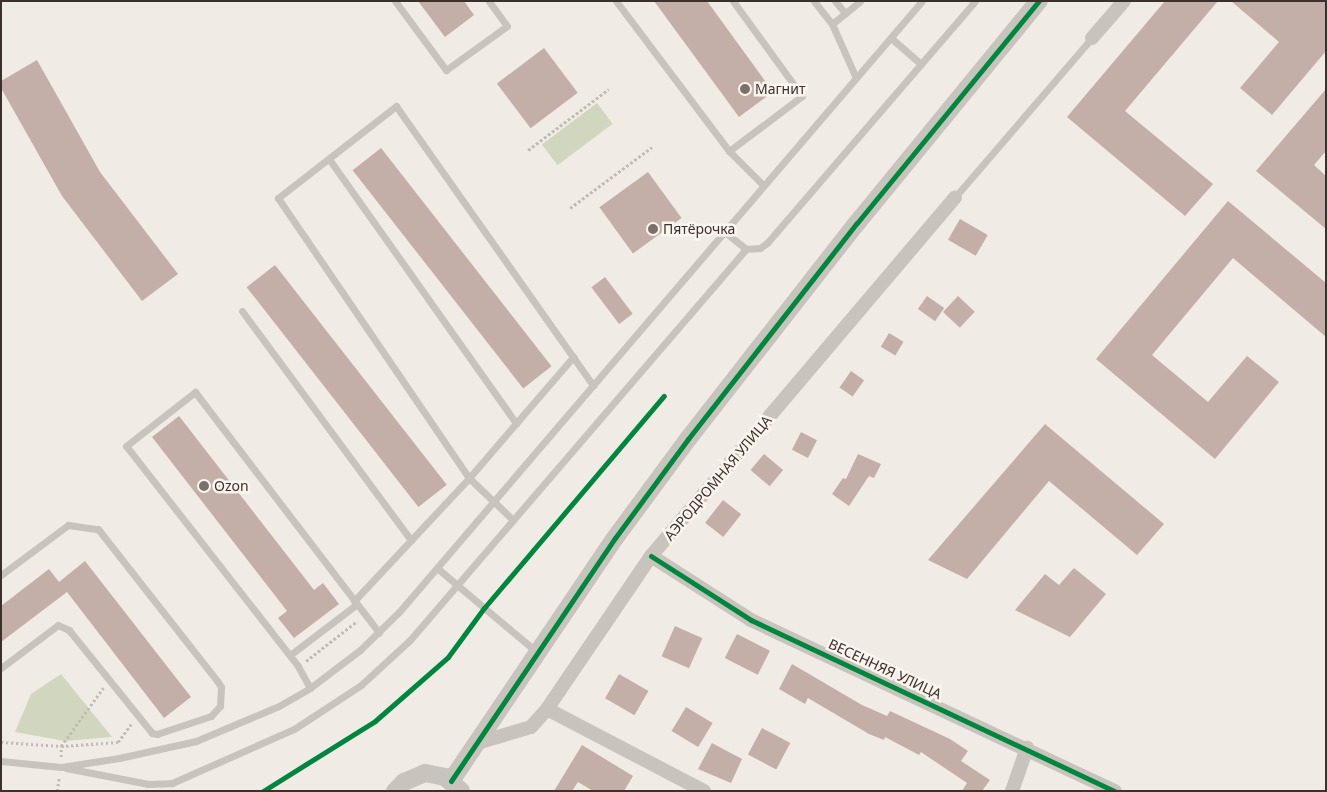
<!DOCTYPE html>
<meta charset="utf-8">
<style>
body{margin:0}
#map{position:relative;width:1327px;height:792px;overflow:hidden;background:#f0ebe5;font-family:"Noto Sans",sans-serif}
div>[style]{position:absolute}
.green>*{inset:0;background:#d1d6bf;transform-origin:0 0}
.building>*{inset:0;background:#c3afa7;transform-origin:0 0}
.path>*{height:2.5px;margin-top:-1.25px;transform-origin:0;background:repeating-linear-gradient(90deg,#c2bbb6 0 2.5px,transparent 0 5px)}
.service>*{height:7px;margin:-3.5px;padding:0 3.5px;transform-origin:3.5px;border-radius:3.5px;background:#c9c3be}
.minor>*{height:14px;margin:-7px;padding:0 7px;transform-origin:7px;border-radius:7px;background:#c9c3be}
.tertiary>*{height:18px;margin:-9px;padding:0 9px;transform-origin:9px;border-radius:9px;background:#c9c3be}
.cycleway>*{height:5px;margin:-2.5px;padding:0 2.5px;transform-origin:2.5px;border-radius:2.5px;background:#00873e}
.dots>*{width:14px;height:14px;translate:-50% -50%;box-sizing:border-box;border:2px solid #fbf5ee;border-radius:50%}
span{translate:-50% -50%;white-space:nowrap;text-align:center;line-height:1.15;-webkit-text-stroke:5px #fbf5ee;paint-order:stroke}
.poi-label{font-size:14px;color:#3b302b}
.left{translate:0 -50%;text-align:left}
.street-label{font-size:14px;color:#3b302b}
.frame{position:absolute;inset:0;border:2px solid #3b302b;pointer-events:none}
</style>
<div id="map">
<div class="green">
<div style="left:597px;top:103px;width:26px;height:69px;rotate:53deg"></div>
<div style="clip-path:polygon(61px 674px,112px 737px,65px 741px,15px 732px,31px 694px)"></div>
</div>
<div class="building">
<div style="clip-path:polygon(418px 1px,464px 1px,474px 15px,445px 37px)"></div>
<div style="clip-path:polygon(654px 1px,707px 1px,773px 92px,739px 117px)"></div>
<div style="clip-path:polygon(1165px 1px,1218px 1px,1125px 111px,1213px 184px,1185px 216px,1067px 117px)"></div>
<div style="clip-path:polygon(1231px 1px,1326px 1px,1326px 51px,1272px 115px,1240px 88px,1279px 42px)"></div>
<div style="left:544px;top:48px;width:56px;height:59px;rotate:53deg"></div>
<div style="clip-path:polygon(37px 60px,100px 172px,178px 274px,142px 301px,62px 196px,1px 88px,1px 81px)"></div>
<div style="clip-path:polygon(1326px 89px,1326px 151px,1314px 165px,1326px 176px,1326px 229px,1256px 171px)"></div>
<div style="left:381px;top:148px;width:277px;height:36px;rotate:52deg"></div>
<div style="left:648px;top:172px;width:57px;height:60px;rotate:54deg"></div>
<div style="clip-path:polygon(1228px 201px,1326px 283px,1326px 337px,1233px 258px,1152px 355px,1208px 402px,1247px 356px,1279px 382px,1215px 459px,1096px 359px)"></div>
<div style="left:960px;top:219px;width:32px;height:24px;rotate:30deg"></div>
<div style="left:275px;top:265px;width:279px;height:36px;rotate:52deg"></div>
<div style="left:605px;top:277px;width:46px;height:17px;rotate:53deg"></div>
<div style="left:927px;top:296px;width:21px;height:16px;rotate:35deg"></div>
<div style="left:958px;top:296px;width:23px;height:22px;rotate:43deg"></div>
<div style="left:889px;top:333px;width:17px;height:16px;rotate:31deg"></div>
<div style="left:851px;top:371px;width:16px;height:20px;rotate:35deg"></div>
<div style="clip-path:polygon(179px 416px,314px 590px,323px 583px,339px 604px,294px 638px,278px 618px,287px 611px,152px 437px)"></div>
<div style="clip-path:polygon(1045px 424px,1164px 524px,1137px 555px,1049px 481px,967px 579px,928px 560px)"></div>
<div style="left:801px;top:432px;width:18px;height:20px;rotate:27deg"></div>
<div style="left:764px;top:454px;width:25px;height:21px;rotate:40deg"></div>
<div style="clip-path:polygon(858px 454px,881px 464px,874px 478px,869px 476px,849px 506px,832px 494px,843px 478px,846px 479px)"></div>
<div style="left:723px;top:500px;width:23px;height:29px;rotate:38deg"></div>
<div style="clip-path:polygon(85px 561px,191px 697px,164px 718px,67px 592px,1px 642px,1px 606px,49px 569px,59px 582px)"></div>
<div style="clip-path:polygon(1074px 568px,1106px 594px,1070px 637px,1015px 610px,1045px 574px,1059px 585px)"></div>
<div style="left:675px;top:626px;width:30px;height:33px;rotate:24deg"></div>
<div style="left:737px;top:634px;width:37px;height:27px;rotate:27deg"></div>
<div style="clip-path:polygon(792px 664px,862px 705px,887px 716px,890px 711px,950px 739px,968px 751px,961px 761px,990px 780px,982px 791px,962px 791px,967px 783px,921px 752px,919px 755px,885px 737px,884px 740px,869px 734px,808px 698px,805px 704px,779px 689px)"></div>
<div style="left:619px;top:674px;width:34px;height:28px;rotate:30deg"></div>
<div style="left:686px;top:707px;width:31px;height:28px;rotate:31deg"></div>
<div style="left:762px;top:728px;width:32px;height:30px;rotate:28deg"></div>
<div style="clip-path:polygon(712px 743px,742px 759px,731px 783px,698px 769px)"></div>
<div style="clip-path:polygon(582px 745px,633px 776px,624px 791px,593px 791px,578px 782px,572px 791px,554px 791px)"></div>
</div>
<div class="path">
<div style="left:528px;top:150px;width:101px;rotate:-37deg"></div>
<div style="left:570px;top:208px;width:102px;rotate:-36.6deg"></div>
<div style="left:306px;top:661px;width:65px;rotate:-38.1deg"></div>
<div style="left:1px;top:742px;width:60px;rotate:3.8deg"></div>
<div style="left:61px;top:746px;width:57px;rotate:-4deg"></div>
<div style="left:118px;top:742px;width:22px;rotate:-54deg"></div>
<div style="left:61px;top:757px;width:11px;rotate:-90deg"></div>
<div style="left:61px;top:746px;width:72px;rotate:-54.1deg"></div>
<div style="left:57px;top:791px;width:14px;rotate:-82deg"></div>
</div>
<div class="service">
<div style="left:395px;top:1px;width:86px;rotate:53.5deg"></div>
<div style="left:446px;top:70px;width:75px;rotate:-35.8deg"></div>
<div style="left:507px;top:26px;width:31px;rotate:-126deg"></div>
<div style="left:616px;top:1px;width:188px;rotate:53deg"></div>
<div style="left:729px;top:151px;width:49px;rotate:45deg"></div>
<div style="left:814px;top:1px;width:29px;rotate:52deg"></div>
<div style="left:832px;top:24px;width:59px;rotate:66deg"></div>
<div style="left:835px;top:1px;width:16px;rotate:50deg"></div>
<div style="left:832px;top:24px;width:36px;rotate:-39deg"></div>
<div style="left:891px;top:38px;width:40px;rotate:41deg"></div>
<div style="left:729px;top:151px;width:91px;rotate:-37deg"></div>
<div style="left:802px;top:96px;width:117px;rotate:-126deg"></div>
<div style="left:329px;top:159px;width:324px;rotate:54.7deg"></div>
<div style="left:955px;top:197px;width:210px;rotate:-49.3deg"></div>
<div style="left:725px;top:232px;width:27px;rotate:39deg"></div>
<div style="left:746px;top:249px;width:14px;rotate:-4deg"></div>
<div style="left:760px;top:248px;width:9px;rotate:-36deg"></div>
<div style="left:767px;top:243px;width:319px;rotate:-49.3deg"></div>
<div style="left:242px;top:311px;width:285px;rotate:53.6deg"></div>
<div style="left:513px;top:520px;width:61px;rotate:-136.3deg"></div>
<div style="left:469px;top:478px;width:339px;rotate:-124.3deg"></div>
<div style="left:278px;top:198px;width:150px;rotate:-37.9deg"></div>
<div style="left:396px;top:106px;width:342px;rotate:54.8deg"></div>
<div style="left:437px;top:568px;width:132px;rotate:40.1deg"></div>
<div style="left:1px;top:575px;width:84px;rotate:-36.7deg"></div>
<div style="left:68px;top:525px;width:30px;rotate:8deg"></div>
<div style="left:98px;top:529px;width:194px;rotate:51.9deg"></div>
<div style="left:218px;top:682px;width:6px;rotate:59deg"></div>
<div style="left:221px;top:687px;width:19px;rotate:93deg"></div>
<div style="left:220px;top:706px;width:13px;rotate:132deg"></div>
<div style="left:211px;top:716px;width:57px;rotate:161.6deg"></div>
<div style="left:157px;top:734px;width:5px;rotate:-169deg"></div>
<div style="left:152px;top:733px;width:132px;rotate:-128.9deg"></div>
<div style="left:69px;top:630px;width:12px;rotate:-156deg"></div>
<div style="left:58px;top:625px;width:71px;rotate:143deg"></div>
<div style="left:354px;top:601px;width:168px;rotate:-46.9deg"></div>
<div style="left:469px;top:478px;width:160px;rotate:-49.3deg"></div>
<div style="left:290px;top:655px;width:84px;rotate:-37.3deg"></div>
<div style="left:310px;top:688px;width:25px;rotate:-119deg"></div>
<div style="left:298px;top:666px;width:279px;rotate:-128deg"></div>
<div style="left:126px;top:446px;width:88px;rotate:-38deg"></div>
<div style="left:195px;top:392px;width:303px;rotate:52.6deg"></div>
<div style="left:1px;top:761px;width:60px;rotate:5.7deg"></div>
<div style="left:61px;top:767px;width:59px;rotate:-8.8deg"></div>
<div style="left:119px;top:758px;width:79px;rotate:-12.4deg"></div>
<div style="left:196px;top:741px;width:90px;rotate:-22.9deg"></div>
<div style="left:279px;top:706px;width:36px;rotate:-30deg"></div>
<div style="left:310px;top:688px;width:63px;rotate:-37.2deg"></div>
<div style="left:360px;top:650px;width:54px;rotate:-44.3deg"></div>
<div style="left:399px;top:612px;width:804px;rotate:-49.44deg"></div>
<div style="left:66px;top:768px;width:84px;rotate:11deg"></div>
<div style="left:148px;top:784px;width:24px;rotate:-2deg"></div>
<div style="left:172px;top:783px;width:133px;rotate:-23.9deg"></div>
<div style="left:294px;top:729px;width:80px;rotate:-33.3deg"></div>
<div style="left:361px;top:685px;width:67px;rotate:-42.6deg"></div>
<div style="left:410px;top:640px;width:516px;rotate:-49.33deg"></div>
</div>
<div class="minor">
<div style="left:1092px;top:38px;width:49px;rotate:-49.1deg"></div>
<div style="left:651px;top:556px;width:119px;rotate:32.6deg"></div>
<div style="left:751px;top:620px;width:402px;rotate:25.2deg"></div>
<div style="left:547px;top:709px;width:177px;rotate:27.6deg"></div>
<div style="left:477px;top:743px;width:56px;rotate:-16.5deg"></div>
<div style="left:531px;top:727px;width:24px;rotate:-48deg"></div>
<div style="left:547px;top:709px;width:185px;rotate:-55.8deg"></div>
<div style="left:651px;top:556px;width:470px;rotate:-49.7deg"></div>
<div style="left:1012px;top:791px;width:46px;rotate:-70.8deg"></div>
</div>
<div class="tertiary">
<div style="left:451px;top:781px;width:293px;rotate:-56deg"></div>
<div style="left:615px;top:538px;width:123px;rotate:-53.6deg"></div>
<div style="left:688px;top:439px;width:274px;rotate:-52deg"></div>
<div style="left:857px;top:223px;width:287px;rotate:-50.7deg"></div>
<div style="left:395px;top:791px;width:13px;rotate:-45deg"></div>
<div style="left:404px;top:782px;width:23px;rotate:-23deg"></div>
<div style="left:425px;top:773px;width:20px;rotate:11deg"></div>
<div style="left:445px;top:777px;width:21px;rotate:41deg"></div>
</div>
<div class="cycleway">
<div style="left:651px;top:556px;width:119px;rotate:32.6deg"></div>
<div style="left:751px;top:620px;width:402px;rotate:25.2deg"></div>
<div style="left:451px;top:781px;width:293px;rotate:-56deg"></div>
<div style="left:615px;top:538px;width:123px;rotate:-53.6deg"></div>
<div style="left:688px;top:439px;width:274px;rotate:-52deg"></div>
<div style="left:857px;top:223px;width:287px;rotate:-50.7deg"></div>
<div style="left:263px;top:791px;width:132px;rotate:-32deg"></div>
<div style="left:375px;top:721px;width:97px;rotate:-41.2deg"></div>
<div style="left:448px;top:657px;width:61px;rotate:-53.7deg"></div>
<div style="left:484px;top:608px;width:278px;rotate:-49.7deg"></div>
</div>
<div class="dots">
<div style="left:745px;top:89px;background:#7a716c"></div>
<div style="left:653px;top:229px;background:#7a716c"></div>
<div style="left:204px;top:486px;background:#7a716c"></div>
</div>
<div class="poi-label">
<span class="left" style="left:755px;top:89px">Магнит</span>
<span class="left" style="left:663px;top:229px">Пятёрочка</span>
<span class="left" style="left:214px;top:486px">Ozon</span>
</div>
<div class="street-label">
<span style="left:718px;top:478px;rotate:-50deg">АЭРОДРОМНАЯ УЛИЦА</span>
<span style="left:885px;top:669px;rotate:25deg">ВЕСЕННЯЯ УЛИЦА</span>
</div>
<div class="frame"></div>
</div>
